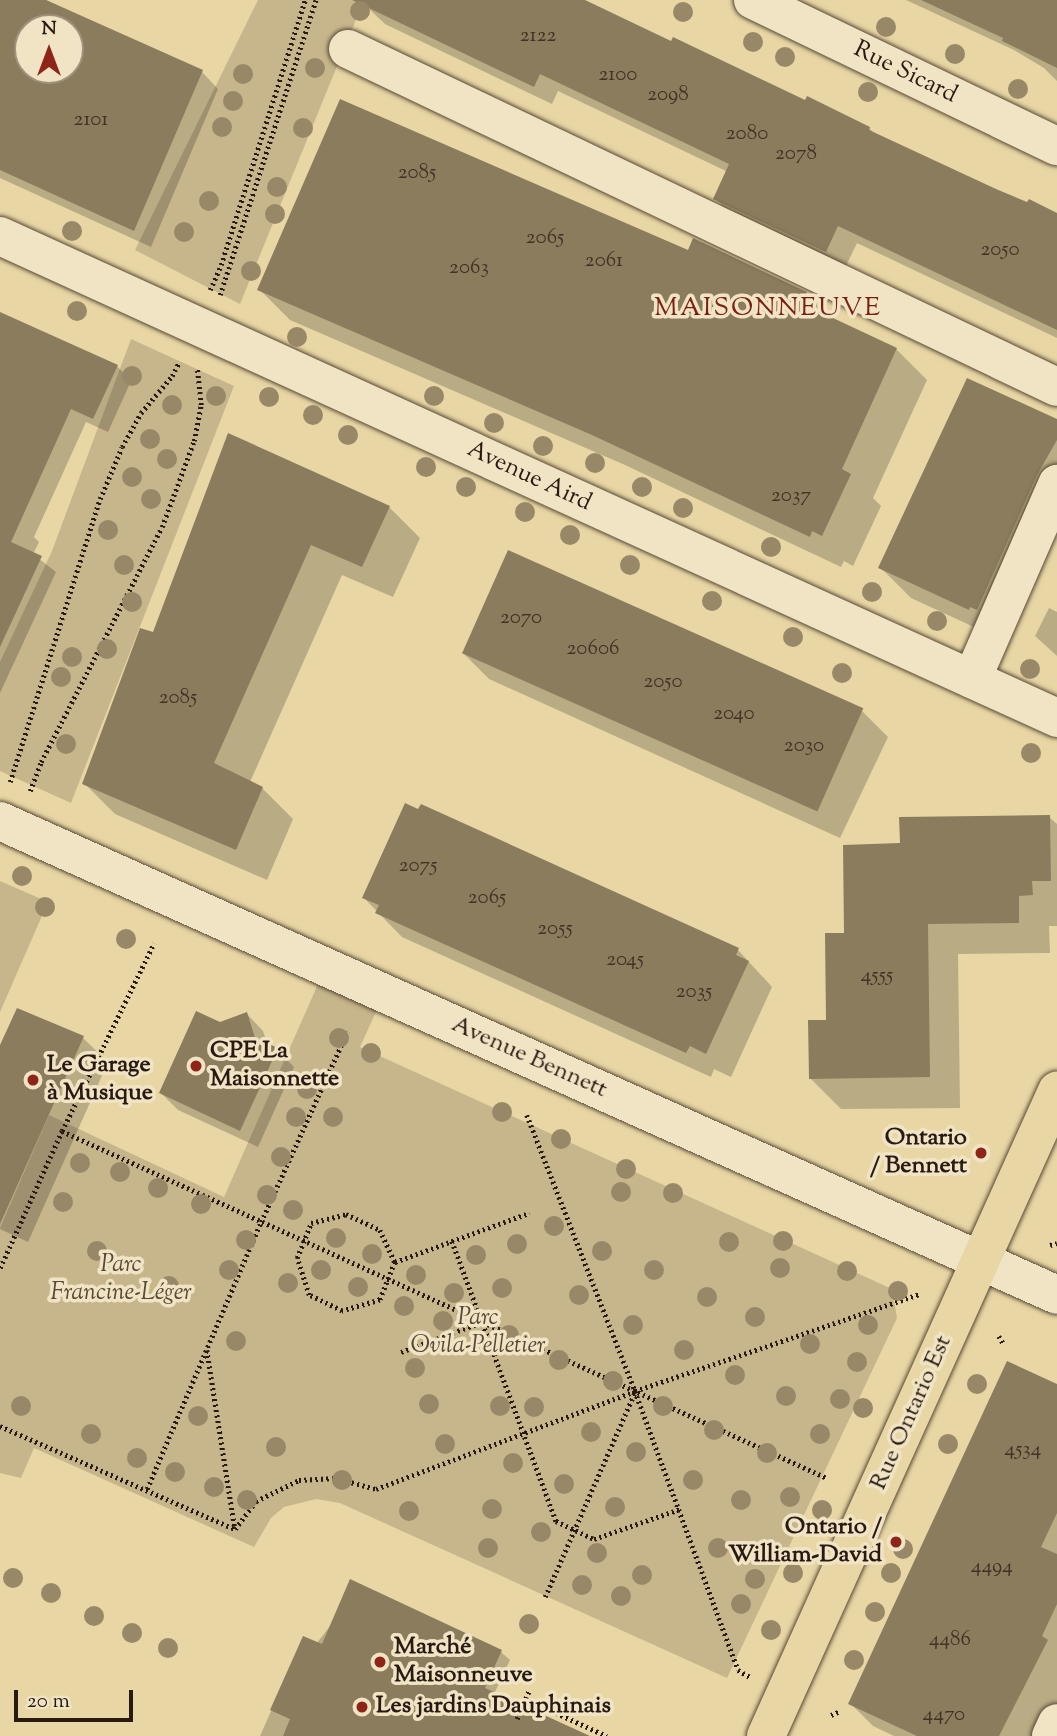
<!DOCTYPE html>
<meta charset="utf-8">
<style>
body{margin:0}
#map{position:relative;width:1057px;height:1736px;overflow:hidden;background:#e8d6a4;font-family:"Sorts Mill Goudy",serif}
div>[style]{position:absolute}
.green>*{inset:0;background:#c7b68b}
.shadow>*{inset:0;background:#0003}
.building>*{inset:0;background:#8c7c5e;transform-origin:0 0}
.path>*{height:4.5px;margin-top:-2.25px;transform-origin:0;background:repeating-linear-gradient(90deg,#281a13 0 2px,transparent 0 5.5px)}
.roads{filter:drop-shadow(0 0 2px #584937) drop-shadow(0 0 2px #584937)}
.minor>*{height:38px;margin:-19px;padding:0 19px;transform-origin:19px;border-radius:19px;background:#f0e4c4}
.major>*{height:38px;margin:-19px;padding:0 19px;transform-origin:19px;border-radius:19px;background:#e8d6a4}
.trees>*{width:20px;height:20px;margin:-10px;border-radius:50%;background:#998868}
.dots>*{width:19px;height:19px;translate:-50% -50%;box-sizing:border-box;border:4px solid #f0e4c4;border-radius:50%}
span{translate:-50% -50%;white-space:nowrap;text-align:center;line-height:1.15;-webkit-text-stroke:7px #f0e4c4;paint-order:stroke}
.number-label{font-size:21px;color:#413226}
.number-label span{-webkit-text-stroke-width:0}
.street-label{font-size:24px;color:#281a13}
.poi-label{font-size:24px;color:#281a13;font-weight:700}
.left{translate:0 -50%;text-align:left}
.right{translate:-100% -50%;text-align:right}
.park-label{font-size:24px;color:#584937;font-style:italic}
.neighbourhood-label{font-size:26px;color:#7a1f14;letter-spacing:2px}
.north{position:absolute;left:14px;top:14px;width:70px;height:70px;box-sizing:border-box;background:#f0e4c4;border:2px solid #a0937d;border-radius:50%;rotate:0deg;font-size:19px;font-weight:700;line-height:28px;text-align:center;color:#281a13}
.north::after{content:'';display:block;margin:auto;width:24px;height:32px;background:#8f2418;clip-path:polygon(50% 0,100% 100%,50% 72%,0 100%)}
.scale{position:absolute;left:14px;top:1690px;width:119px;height:32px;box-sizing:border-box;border:4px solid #281a13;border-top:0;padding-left:9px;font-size:21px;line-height:24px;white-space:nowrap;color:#281a13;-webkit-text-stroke:5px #f0e4c4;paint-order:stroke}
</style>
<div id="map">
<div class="green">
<div style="clip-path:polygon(258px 0,364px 0,240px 304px,135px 250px)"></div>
<div style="clip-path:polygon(131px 339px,234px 386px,71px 803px,0 771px,0 662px,52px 551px)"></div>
<div style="clip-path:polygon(0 881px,48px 902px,0 1012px)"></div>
<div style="clip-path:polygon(326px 966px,385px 992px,360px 1047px,892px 1289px,897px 1318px,727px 1678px,340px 1503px,316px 1499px,284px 1507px,271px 1518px,254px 1547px,34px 1448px,21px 1478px,0 1473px,0 1228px,49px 1115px,224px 1197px)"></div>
</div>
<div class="shadow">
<div style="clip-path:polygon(evenodd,0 0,46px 0,202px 72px,218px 89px,151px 247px,0 178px,0 0,28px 28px,70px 28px,70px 70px,28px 70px,28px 28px)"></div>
<div style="clip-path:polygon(369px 0,583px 0,672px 43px,869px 128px,877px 136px,996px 191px,1057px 215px,1057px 338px,857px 243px,844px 270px,733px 217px,715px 198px,728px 172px,558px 91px,552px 104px,385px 24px,366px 6px)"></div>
<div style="clip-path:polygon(906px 0,1057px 0,1057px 81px,1044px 68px,1014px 50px)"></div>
<div style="clip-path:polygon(689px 252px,806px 293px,831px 318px,896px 349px,927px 380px,873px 498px,881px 506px,853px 566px,844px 561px,841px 567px,625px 465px,290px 320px,259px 289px)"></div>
<div style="clip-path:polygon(0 314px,117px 366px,131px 381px,108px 432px,86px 422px,34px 537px,39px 542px,33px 554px,56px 572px,0 693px)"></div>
<div style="clip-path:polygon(1057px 422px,1057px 530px,1000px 639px,911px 598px,880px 567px)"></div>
<div style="clip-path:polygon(229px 435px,389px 507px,420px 538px,393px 597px,342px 575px,250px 782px,262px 788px,293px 819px,267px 880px,115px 814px,84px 783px,154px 634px)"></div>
<div style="clip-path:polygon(1049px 608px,1057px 612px,1057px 656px,1035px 636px)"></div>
<div style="clip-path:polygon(463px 653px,862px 711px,888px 737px,840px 838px,489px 679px)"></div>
<div style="clip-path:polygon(1049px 817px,1057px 824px,1057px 926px,1049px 926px,1050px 953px,958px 954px,960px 1108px,841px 1109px,810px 1078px,828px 1022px,846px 934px,902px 845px)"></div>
<div style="clip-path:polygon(364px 898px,738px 950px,772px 987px,731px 1077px,714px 1069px,711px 1077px,402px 937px)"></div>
<div style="clip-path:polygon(18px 1010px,83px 1038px,108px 1062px,28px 1242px,0 1229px,0 1049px)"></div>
<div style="clip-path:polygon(247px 1014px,263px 1031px,268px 1046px,277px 1050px,294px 1067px,258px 1147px,178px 1110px,161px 1093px,220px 1023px)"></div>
<div style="clip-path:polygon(1057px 1385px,1057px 1736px,894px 1736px,873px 1726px,850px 1703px)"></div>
<div style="clip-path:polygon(351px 1581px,501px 1652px,510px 1660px,494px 1694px,586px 1736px,260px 1736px,303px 1639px,316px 1644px,334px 1621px)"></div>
</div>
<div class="building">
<div style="clip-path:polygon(evenodd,0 0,46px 0,203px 70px,134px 231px,0 170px,0 0,28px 28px,70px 28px,70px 70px,28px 70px,28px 28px)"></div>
<div style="clip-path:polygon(352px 0,585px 0,671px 41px,673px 37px,805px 100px,807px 96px,870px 127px,869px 130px,996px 189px,1027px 202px,1029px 199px,1057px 213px,1057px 330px,838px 226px,826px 252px,713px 199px,729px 164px,540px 74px,534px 87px)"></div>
<div style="clip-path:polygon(921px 0,1057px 0,1057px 68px,1002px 41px,1003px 38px)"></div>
<div style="clip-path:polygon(340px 99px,688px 250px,693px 238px,807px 292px,801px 303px,897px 348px,842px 469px,851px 474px,822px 536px,812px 531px,810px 537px,592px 435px,257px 290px)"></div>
<div style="clip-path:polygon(0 312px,118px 365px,93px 419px,71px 409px,11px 542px,42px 556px,0 647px)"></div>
<div style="clip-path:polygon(967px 378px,1057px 419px,1057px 440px,1037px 475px,977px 610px,970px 607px,969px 610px,878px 568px)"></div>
<div style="clip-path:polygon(228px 433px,390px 506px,362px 567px,311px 545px,214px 763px,263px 787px,236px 850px,82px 784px,140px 628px,153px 632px)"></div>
<div style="left:508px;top:550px;width:389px;height:113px;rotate:24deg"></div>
<div style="clip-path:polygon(405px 803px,418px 809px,421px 804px,739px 948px,736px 955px,749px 961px,706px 1054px,690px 1046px,686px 1053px,375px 913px,379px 905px,362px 898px)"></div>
<div style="clip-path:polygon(1050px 815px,1051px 881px,1032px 881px,1033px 895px,1019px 896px,1019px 923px,928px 924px,930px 1077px,809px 1079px,808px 1020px,826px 1020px,825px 933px,844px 933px,843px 845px,900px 843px,899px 817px)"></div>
<div style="clip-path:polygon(17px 1008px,84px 1036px,0 1224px,0 1045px)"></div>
<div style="clip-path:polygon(196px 1011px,220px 1022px,247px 1012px,255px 1038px,278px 1048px,240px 1131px,159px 1093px)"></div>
<div style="clip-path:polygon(1007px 1361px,1057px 1384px,1057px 1513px,1041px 1547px,1057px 1554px,1057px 1604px,1042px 1636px,1048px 1640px,999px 1736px,917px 1736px,848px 1704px)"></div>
<div style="clip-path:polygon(350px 1579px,502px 1650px,485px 1688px,590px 1736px,283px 1736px,290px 1719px,270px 1710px,303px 1636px,322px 1644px)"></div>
</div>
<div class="path">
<div style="left:210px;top:290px;width:27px;rotate:-66deg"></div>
<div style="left:221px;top:265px;width:278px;rotate:-72.4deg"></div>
<div style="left:220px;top:295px;width:310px;rotate:-72deg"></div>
<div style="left:10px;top:782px;width:297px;rotate:-72.4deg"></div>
<div style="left:100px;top:499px;width:56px;rotate:-67.1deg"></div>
<div style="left:122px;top:447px;width:39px;rotate:-61deg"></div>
<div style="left:141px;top:413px;width:48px;rotate:-50deg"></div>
<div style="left:172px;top:376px;width:16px;rotate:-63deg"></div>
<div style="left:30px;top:791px;width:31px;rotate:-69deg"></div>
<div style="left:41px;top:762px;width:264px;rotate:-62.8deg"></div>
<div style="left:162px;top:527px;width:92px;rotate:-69.6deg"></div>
<div style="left:194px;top:441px;width:37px;rotate:-79deg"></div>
<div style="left:201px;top:405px;width:37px;rotate:-96deg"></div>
<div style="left:527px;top:1115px;width:296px;rotate:68.6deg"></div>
<div style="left:635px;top:1391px;width:297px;rotate:69.7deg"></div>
<div style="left:738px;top:1670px;width:14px;rotate:30deg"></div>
<div style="left:62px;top:1131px;width:840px;rotate:24.4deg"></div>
<div style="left:346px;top:1214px;width:38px;rotate:25deg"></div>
<div style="left:380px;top:1230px;width:35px;rotate:65deg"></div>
<div style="left:395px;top:1262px;width:41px;rotate:111.5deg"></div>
<div style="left:380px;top:1300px;width:40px;rotate:164deg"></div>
<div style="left:342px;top:1311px;width:37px;rotate:-154deg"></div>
<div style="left:309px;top:1295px;width:39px;rotate:-108deg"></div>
<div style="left:297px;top:1258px;width:38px;rotate:-68deg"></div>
<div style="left:311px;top:1223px;width:36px;rotate:-14deg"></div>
<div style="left:452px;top:1241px;width:299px;rotate:69.6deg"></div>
<div style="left:556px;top:1521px;width:42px;rotate:25.3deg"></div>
<div style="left:594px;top:1539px;width:91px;rotate:-19.2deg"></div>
<div style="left:1050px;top:1245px;width:7px;rotate:-16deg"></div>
<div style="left:395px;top:1262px;width:143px;rotate:-20.1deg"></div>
<div style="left:0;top:1268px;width:150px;rotate:-65.7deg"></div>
<div style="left:62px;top:1131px;width:209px;rotate:-63.9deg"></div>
<div style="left:999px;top:1336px;width:8px;rotate:60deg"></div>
<div style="left:207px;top:1350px;width:181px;rotate:81.1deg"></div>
<div style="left:401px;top:1352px;width:86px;rotate:-20.3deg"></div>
<div style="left:0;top:1426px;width:257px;rotate:23.7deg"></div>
<div style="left:235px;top:1529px;width:35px;rotate:-53deg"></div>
<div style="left:256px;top:1501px;width:48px;rotate:-26deg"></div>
<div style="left:299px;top:1480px;width:37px;rotate:-3deg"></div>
<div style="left:336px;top:1478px;width:41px;rotate:15.4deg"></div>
<div style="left:376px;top:1489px;width:277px;rotate:-20.7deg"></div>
<div style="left:635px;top:1391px;width:301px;rotate:-18.8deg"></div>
<div style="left:147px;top:1489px;width:290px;rotate:-66.9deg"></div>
<div style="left:261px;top:1222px;width:209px;rotate:-65.6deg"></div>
<div style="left:545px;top:1597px;width:224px;rotate:-66.3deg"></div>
<div style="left:526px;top:1699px;width:89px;rotate:24.6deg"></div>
<div style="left:831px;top:1715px;width:10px;rotate:-24deg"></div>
<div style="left:517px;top:1719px;width:30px;rotate:-67deg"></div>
</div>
<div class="roads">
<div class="minor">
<div style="left:753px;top:0;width:337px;rotate:25.7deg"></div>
<div style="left:348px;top:49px;width:785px;rotate:25.49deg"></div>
<div style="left:0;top:236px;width:1162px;rotate:24.51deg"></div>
<div style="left:972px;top:679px;width:213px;rotate:-66.4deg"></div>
<div style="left:0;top:821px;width:1158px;rotate:24.15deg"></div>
<div style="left:1051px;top:1736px;width:14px;rotate:-65deg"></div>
</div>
<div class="major">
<div style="left:766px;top:1736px;width:708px;rotate:-65.72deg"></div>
</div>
</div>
<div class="trees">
<div style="left:360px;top:11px"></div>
<div style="left:683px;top:12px"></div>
<div style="left:886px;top:27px"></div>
<div style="left:753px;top:42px"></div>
<div style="left:955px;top:54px"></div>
<div style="left:785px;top:57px"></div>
<div style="left:315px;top:68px"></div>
<div style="left:243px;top:74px"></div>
<div style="left:1018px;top:89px"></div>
<div style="left:868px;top:92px"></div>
<div style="left:233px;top:101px"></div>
<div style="left:222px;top:127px"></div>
<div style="left:303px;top:128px"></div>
<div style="left:277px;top:187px"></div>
<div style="left:209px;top:201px"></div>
<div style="left:275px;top:214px"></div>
<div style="left:72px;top:231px"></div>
<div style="left:184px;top:232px"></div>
<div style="left:251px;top:271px"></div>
<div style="left:77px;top:311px"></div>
<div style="left:297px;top:337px"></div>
<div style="left:132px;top:376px"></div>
<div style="left:216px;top:396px"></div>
<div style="left:434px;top:396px"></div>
<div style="left:269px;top:397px"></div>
<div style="left:172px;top:405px"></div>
<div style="left:313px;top:415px"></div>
<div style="left:494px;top:423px"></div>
<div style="left:348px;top:435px"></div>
<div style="left:150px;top:439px"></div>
<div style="left:543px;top:446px"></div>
<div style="left:167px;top:459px"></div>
<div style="left:595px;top:463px"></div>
<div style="left:426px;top:467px"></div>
<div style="left:132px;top:477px"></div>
<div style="left:466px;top:487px"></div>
<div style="left:642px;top:487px"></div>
<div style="left:151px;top:499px"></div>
<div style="left:683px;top:508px"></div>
<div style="left:525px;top:512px"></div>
<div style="left:108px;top:530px"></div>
<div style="left:570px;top:535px"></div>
<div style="left:771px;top:547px"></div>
<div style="left:124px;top:565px"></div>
<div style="left:630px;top:565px"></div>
<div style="left:872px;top:592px"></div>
<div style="left:712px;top:601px"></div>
<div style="left:132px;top:602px"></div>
<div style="left:937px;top:621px"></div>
<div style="left:793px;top:637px"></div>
<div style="left:107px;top:649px"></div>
<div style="left:72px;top:657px"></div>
<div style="left:1030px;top:669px"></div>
<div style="left:842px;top:673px"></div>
<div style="left:61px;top:677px"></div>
<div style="left:66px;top:744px"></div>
<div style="left:1031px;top:753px"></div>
<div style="left:22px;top:876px"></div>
<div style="left:45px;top:907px"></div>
<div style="left:126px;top:939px"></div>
<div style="left:339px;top:1038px"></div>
<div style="left:371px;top:1053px"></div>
<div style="left:307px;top:1089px"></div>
<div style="left:502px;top:1112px"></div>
<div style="left:296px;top:1117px"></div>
<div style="left:333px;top:1117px"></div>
<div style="left:561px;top:1139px"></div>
<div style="left:281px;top:1157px"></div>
<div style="left:80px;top:1163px"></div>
<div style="left:626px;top:1169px"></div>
<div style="left:120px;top:1172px"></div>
<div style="left:158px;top:1188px"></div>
<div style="left:621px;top:1192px"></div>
<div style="left:673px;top:1193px"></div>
<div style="left:267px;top:1195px"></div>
<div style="left:63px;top:1202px"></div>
<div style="left:201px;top:1204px"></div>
<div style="left:293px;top:1210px"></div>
<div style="left:554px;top:1226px"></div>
<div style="left:336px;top:1238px"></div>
<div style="left:246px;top:1240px"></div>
<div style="left:783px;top:1241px"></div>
<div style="left:729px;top:1242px"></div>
<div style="left:517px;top:1244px"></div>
<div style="left:97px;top:1251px"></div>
<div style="left:602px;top:1251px"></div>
<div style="left:372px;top:1254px"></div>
<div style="left:476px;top:1255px"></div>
<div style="left:780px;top:1268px"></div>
<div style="left:229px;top:1270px"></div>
<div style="left:321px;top:1270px"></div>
<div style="left:654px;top:1270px"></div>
<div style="left:847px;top:1271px"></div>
<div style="left:416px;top:1275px"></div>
<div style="left:288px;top:1283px"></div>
<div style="left:169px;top:1286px"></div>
<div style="left:358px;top:1287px"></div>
<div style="left:502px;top:1288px"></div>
<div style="left:898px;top:1291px"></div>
<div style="left:454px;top:1293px"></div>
<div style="left:579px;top:1295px"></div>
<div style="left:707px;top:1297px"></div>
<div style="left:404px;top:1306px"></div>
<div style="left:755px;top:1317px"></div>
<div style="left:443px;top:1321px"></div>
<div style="left:633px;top:1325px"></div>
<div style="left:868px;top:1325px"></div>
<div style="left:509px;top:1335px"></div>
<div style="left:236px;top:1341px"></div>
<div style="left:810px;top:1344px"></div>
<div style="left:684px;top:1350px"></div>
<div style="left:559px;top:1360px"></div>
<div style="left:857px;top:1362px"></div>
<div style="left:415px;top:1368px"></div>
<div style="left:735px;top:1375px"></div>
<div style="left:613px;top:1381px"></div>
<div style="left:977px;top:1384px"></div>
<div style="left:786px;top:1396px"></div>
<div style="left:840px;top:1399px"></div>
<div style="left:429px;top:1404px"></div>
<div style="left:21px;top:1406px"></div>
<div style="left:500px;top:1406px"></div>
<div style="left:663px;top:1406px"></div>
<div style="left:534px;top:1407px"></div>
<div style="left:863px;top:1408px"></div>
<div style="left:198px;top:1416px"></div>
<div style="left:714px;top:1430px"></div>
<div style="left:591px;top:1432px"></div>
<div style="left:91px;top:1434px"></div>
<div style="left:820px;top:1434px"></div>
<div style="left:445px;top:1444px"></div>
<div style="left:948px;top:1444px"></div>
<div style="left:276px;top:1447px"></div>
<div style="left:636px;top:1452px"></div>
<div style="left:767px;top:1453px"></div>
<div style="left:137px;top:1458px"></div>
<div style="left:513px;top:1463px"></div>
<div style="left:175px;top:1472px"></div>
<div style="left:342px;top:1480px"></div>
<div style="left:693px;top:1480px"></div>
<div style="left:564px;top:1484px"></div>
<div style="left:214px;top:1487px"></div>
<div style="left:790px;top:1497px"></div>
<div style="left:247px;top:1500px"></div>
<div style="left:741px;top:1500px"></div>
<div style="left:615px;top:1507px"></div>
<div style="left:492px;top:1509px"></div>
<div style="left:822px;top:1510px"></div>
<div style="left:409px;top:1511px"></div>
<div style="left:541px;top:1532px"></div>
<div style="left:488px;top:1548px"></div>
<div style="left:718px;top:1548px"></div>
<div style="left:903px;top:1549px"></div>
<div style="left:597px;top:1553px"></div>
<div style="left:764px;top:1555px"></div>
<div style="left:793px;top:1573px"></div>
<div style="left:891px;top:1573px"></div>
<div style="left:642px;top:1575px"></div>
<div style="left:13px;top:1578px"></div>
<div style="left:755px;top:1579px"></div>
<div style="left:582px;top:1585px"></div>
<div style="left:51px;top:1593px"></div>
<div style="left:621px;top:1596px"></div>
<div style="left:741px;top:1604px"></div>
<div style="left:875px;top:1612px"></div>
<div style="left:94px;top:1616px"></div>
<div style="left:529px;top:1624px"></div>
<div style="left:771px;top:1630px"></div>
<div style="left:132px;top:1633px"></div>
<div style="left:168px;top:1648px"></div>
<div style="left:854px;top:1660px"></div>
</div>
<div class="dots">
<div style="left:196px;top:1066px;background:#8f2418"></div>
<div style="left:33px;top:1080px;background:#8f2418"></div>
<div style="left:981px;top:1153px;background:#8f2418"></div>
<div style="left:896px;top:1542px;background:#8f2418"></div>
<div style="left:380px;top:1662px;background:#8f2418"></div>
<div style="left:362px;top:1707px;background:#8f2418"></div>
</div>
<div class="number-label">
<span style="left:538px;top:36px">2122</span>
<span style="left:618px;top:75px">2100</span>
<span style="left:668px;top:95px">2098</span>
<span style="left:91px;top:120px">2101</span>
<span style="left:747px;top:134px">2080</span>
<span style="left:796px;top:154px">2078</span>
<span style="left:417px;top:173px">2085</span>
<span style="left:545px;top:238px">2065</span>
<span style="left:1000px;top:250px">2050</span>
<span style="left:604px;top:261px">2061</span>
<span style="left:469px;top:268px">2063</span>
<span style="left:791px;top:496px">2037</span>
<span style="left:521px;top:618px">2070</span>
<span style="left:593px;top:649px">20606</span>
<span style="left:663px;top:682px">2050</span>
<span style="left:178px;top:698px">2085</span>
<span style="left:734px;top:714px">2040</span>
<span style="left:804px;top:746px">2030</span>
<span style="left:418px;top:866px">2075</span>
<span style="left:487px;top:898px">2065</span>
<span style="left:555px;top:929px">2055</span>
<span style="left:625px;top:960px">2045</span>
<span style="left:877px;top:976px">4555</span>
<span style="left:694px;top:992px">2035</span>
<span style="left:1023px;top:1450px">4534</span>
<span style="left:992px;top:1567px">4494</span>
<span style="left:950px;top:1640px">4486</span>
<span style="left:944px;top:1715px">4470</span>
</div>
<div class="street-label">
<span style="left:905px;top:73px;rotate:26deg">Rue Sicard</span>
<span style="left:529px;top:477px;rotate:25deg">Avenue Aird</span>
<span style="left:529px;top:1058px;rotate:24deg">Avenue Bennett</span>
<span style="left:912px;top:1413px;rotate:-66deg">Rue Ontario Est</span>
</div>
<div class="poi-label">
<span class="left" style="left:210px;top:1066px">CPE La<br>Maisonnette</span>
<span class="left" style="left:47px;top:1080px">Le Garage<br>à Musique</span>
<span class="right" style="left:967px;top:1153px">Ontario<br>/ Bennett</span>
<span class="right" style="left:882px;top:1542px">Ontario /<br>William-David</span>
<span class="left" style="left:394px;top:1662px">Marché<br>Maisonneuve</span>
<span class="left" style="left:376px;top:1707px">Les jardins Dauphinais</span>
</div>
<div class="park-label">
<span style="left:121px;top:1280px">Parc<br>Francine-Léger</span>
<span style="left:478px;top:1333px">Parc<br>Ovila-Pelletier</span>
</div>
<div class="neighbourhood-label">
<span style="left:768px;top:309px">MAISONNEUVE</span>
</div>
<div class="north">N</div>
<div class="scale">20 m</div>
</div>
